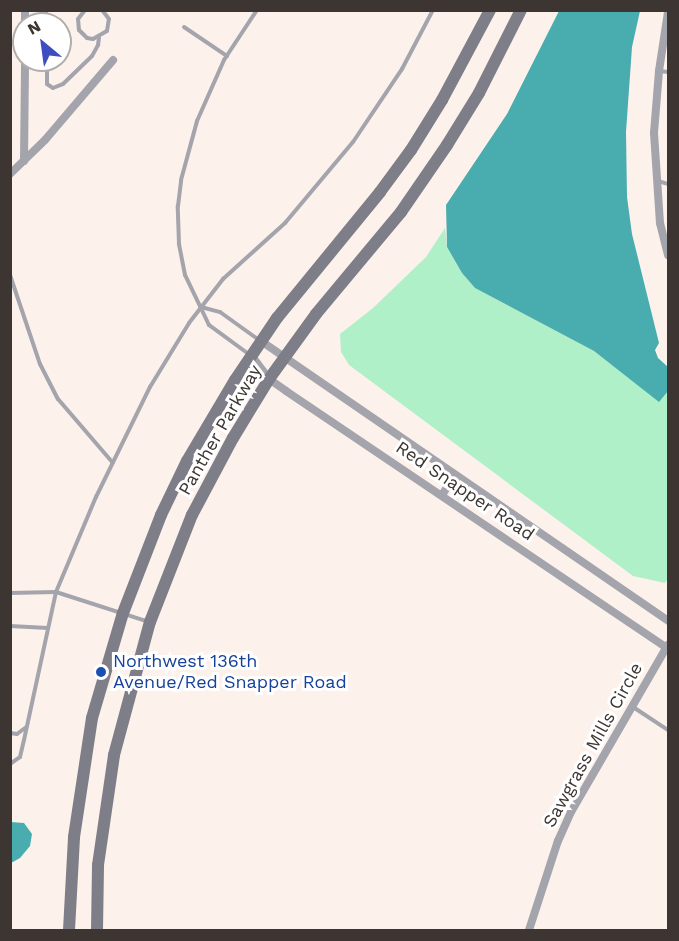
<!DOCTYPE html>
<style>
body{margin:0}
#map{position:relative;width:679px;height:941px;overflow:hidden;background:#fdf1eb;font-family:"Work Sans",sans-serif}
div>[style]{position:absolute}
.green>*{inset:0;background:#b0f0c9}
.water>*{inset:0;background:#49acae}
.lane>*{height:4px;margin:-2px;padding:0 2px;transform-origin:2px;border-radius:2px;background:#a4a4ac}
.street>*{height:8px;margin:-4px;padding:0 4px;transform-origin:4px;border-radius:4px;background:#a4a4ac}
.secondary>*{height:12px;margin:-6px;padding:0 6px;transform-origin:6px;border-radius:6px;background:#7e7e89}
.dots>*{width:16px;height:16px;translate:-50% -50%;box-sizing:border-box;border:3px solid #fff;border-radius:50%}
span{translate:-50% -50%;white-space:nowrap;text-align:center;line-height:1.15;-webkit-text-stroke:6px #fff;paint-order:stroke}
.street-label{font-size:18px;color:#3c3531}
.transit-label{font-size:18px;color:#164399}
.left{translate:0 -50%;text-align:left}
.frame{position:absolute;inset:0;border:12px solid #3c3531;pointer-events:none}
.north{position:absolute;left:12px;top:12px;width:60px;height:60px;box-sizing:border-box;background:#fff;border:2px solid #b1aead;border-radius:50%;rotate:331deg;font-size:16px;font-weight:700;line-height:24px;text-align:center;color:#3c3531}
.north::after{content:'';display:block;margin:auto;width:21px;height:27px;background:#3d4ec1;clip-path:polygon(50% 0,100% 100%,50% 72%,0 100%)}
</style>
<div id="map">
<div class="green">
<div style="clip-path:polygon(445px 228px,447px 247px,462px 273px,475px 288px,594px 351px,659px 401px,668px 391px,668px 579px,665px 583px,633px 576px,349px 365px,341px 352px,340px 334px,373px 308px,426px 257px)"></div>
</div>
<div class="water">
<div style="clip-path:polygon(559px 11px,640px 11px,632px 47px,626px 132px,627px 197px,632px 234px,659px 343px,655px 350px,658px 358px,668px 367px,668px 391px,659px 402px,594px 351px,475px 288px,462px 273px,447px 247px,446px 205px,507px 114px)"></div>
<div style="clip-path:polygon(11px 822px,24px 823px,32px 834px,30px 846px,20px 858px,11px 863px)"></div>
</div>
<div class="lane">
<div style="left:46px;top:10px;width:14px;rotate:90deg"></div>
<div style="left:85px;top:10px;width:11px;rotate:128deg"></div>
<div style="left:78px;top:19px;width:11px;rotate:85deg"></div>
<div style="left:79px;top:30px;width:11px;rotate:45deg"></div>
<div style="left:87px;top:38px;width:6px;rotate:9deg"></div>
<div style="left:93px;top:39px;width:16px;rotate:-30deg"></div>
<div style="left:107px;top:31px;width:12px;rotate:-81deg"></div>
<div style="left:109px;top:19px;width:11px;rotate:-128deg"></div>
<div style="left:184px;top:27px;width:52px;rotate:34deg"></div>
<div style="left:47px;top:60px;width:24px;rotate:90deg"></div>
<div style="left:47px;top:84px;width:7px;rotate:34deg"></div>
<div style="left:53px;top:88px;width:11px;rotate:-22deg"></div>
<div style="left:63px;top:84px;width:40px;rotate:-44deg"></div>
<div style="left:92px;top:56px;width:13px;rotate:-61deg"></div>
<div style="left:98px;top:45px;width:7px;rotate:-82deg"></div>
<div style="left:660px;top:71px;width:8px;rotate:7deg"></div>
<div style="left:658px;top:181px;width:10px;rotate:17deg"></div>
<div style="left:10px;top:275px;width:94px;rotate:71.4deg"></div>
<div style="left:40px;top:364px;width:39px;rotate:63deg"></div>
<div style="left:58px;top:399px;width:84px;rotate:49.3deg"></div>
<div style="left:201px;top:307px;width:20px;rotate:15deg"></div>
<div style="left:220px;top:312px;width:48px;rotate:35.7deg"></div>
<div style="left:250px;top:355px;width:51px;rotate:-143.8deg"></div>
<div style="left:209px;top:325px;width:55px;rotate:-115.6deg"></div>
<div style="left:185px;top:275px;width:32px;rotate:-101deg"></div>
<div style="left:179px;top:244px;width:38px;rotate:-92deg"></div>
<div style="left:178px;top:206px;width:26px;rotate:-83deg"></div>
<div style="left:181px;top:180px;width:61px;rotate:-74.8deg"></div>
<div style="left:197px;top:121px;width:67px;rotate:-66.1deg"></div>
<div style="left:224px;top:60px;width:60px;rotate:-56.6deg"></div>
<div style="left:10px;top:593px;width:46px;rotate:-1.2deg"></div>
<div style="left:56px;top:592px;width:95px;rotate:17.9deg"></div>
<div style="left:10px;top:626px;width:38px;rotate:3deg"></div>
<div style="left:633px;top:707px;width:42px;rotate:33.3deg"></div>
<div style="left:10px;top:733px;width:7px;rotate:8deg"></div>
<div style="left:17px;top:734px;width:10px;rotate:-37deg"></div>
<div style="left:10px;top:764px;width:12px;rotate:-35deg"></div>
<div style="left:20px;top:757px;width:17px;rotate:-77deg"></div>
<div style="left:24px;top:740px;width:151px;rotate:-77.8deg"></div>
<div style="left:56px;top:592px;width:103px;rotate:-67.2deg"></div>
<div style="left:96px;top:497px;width:123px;rotate:-63.9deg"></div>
<div style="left:150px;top:387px;width:75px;rotate:-58.6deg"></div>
<div style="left:189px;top:323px;width:56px;rotate:-52.3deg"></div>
<div style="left:223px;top:279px;width:84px;rotate:-42.1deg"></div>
<div style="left:285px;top:223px;width:106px;rotate:-50deg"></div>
<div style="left:353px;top:142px;width:88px;rotate:-56.1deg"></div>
<div style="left:402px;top:69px;width:67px;rotate:-62.3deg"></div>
</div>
<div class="street">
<div style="left:668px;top:12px;width:60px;rotate:98.7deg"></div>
<div style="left:659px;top:71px;width:62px;rotate:94.6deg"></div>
<div style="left:654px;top:133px;width:90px;rotate:86.2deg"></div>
<div style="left:660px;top:223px;width:33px;rotate:76deg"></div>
<div style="left:25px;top:24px;width:14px;rotate:-90deg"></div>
<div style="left:24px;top:161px;width:101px;rotate:-89.4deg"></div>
<div style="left:10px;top:174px;width:49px;rotate:-44.2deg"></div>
<div style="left:45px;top:140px;width:105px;rotate:-49.6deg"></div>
<div style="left:261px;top:341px;width:494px;rotate:34.5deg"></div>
<div style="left:251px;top:355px;width:30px;rotate:53deg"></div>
<div style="left:269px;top:379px;width:21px;rotate:35deg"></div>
<div style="left:286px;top:391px;width:460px;rotate:34deg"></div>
<div style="left:442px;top:495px;width:24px;rotate:-57deg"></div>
<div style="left:529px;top:930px;width:94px;rotate:-72deg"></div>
<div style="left:558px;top:841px;width:32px;rotate:-66deg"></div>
<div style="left:571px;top:812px;width:193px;rotate:-59.9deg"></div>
</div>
<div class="secondary">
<div style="left:69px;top:930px;width:93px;rotate:-86.9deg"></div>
<div style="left:74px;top:837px;width:120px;rotate:-81.4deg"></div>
<div style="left:92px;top:718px;width:109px;rotate:-73.6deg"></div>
<div style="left:123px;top:613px;width:105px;rotate:-68.8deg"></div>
<div style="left:161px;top:515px;width:60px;rotate:-64.3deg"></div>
<div style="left:187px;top:461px;width:94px;rotate:-59.3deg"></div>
<div style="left:235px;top:380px;width:75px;rotate:-55.9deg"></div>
<div style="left:277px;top:318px;width:163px;rotate:-50.7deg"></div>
<div style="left:380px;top:192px;width:52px;rotate:-53.6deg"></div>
<div style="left:411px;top:150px;width:59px;rotate:-58.2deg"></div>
<div style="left:442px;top:100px;width:102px;rotate:-61.9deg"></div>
<div style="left:97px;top:930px;width:65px;rotate:-89.1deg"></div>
<div style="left:98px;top:865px;width:111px;rotate:-81.7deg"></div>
<div style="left:114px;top:755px;width:138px;rotate:-74.9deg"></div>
<div style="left:150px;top:622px;width:115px;rotate:-68.6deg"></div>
<div style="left:192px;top:515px;width:87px;rotate:-62deg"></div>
<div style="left:233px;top:438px;width:69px;rotate:-58.6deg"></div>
<div style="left:269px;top:379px;width:80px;rotate:-54.1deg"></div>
<div style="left:316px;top:314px;width:133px;rotate:-50.2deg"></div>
<div style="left:401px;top:212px;width:81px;rotate:-55.5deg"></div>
<div style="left:447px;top:145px;width:61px;rotate:-58.4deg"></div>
<div style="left:479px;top:93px;width:93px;rotate:-63.2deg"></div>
</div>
<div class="dots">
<div style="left:101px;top:672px;background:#1a4fb4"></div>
</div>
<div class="street-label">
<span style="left:220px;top:430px;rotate:-60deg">Panther Parkway</span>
<span style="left:465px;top:491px;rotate:34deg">Red Snapper Road</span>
<span style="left:593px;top:745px;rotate:-61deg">Sawgrass Mills Circle</span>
</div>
<div class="transit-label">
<span class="left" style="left:113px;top:672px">Northwest 136th<br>Avenue/Red Snapper Road</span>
</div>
<div class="frame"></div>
<div class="north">N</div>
</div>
